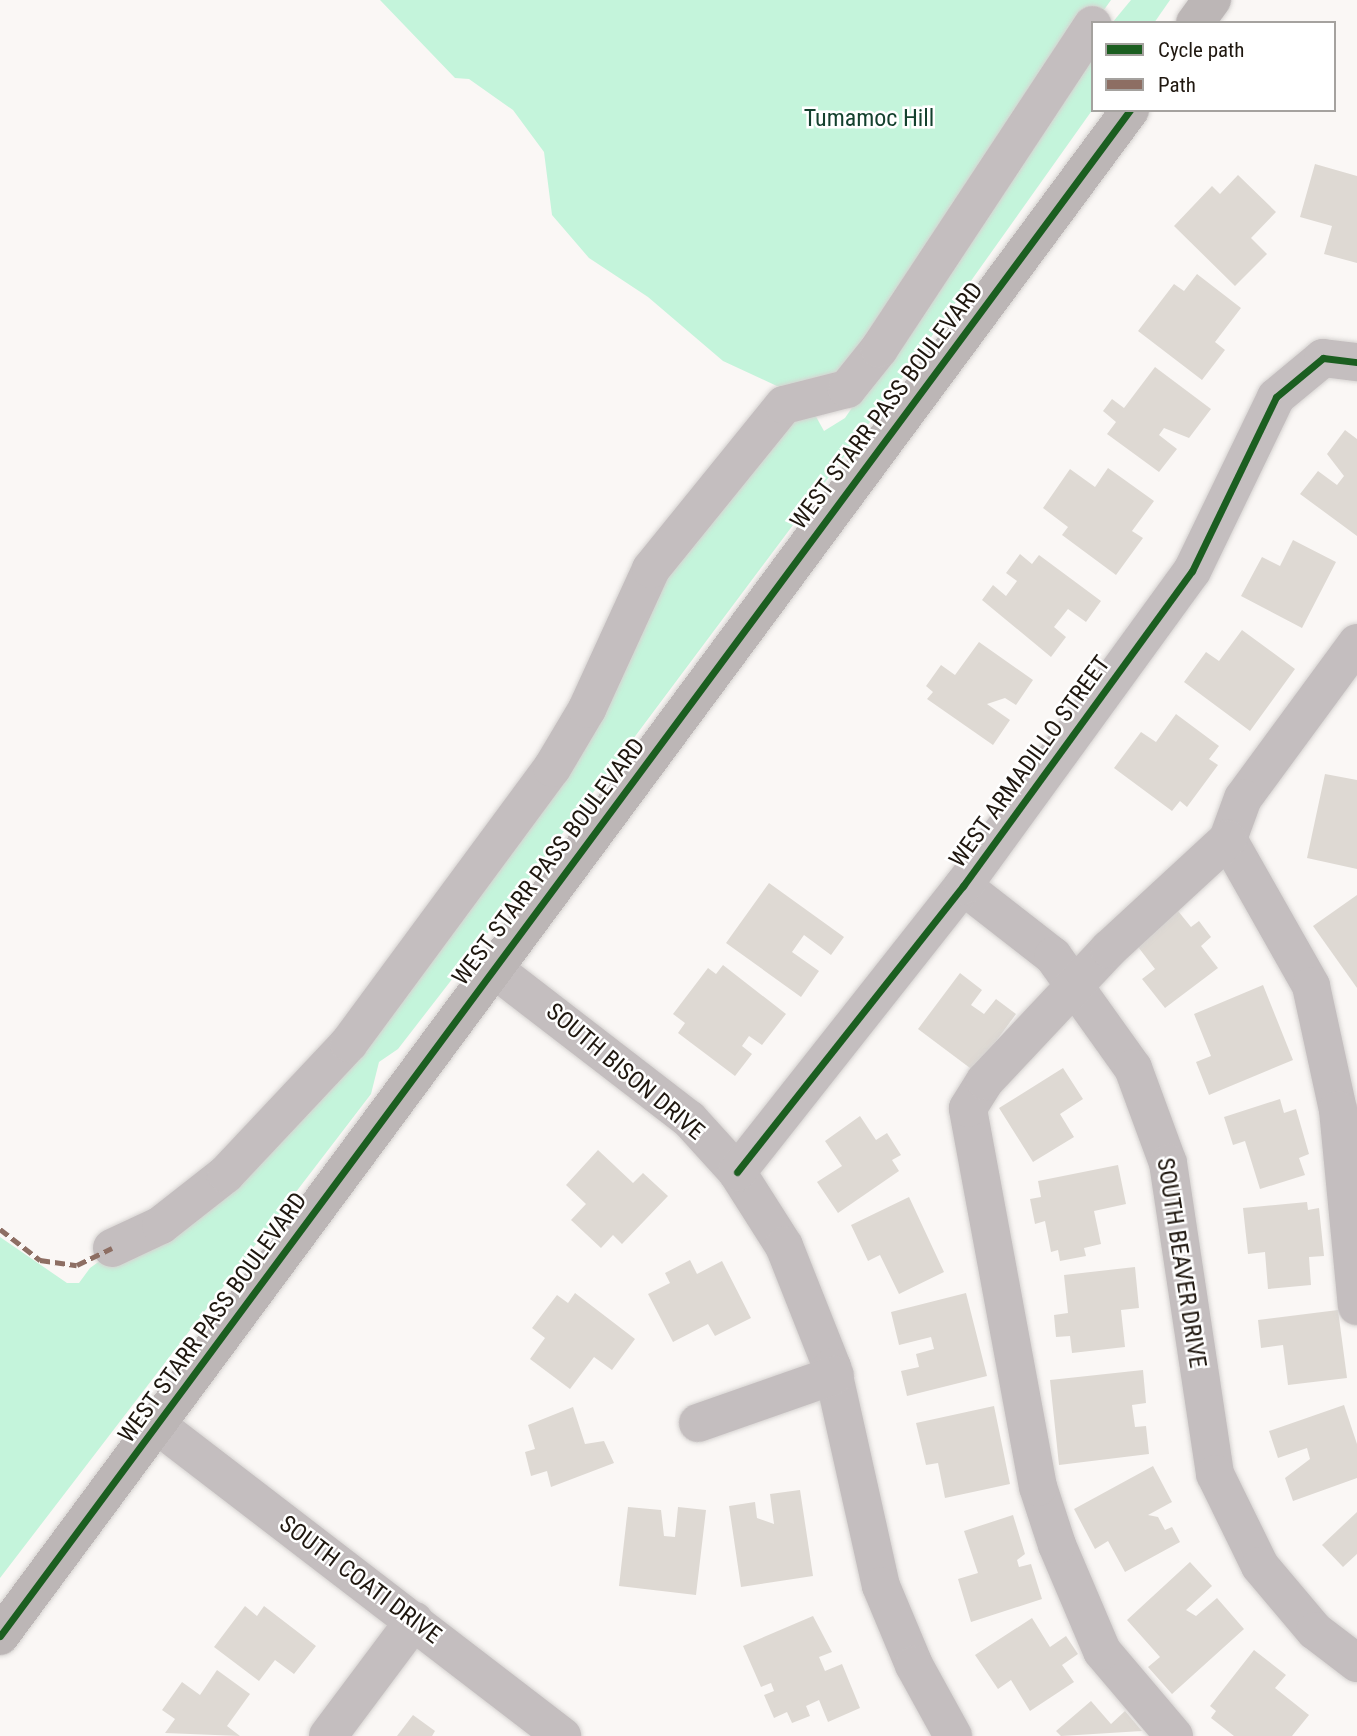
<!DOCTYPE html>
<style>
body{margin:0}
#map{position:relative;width:1357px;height:1736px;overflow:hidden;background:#faf7f5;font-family:"Roboto Condensed",sans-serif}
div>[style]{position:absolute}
.green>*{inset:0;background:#c4f4db}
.building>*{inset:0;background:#ded9d3}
.roads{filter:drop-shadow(0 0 2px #d6d3d1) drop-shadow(0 0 2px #d6d3d1)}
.minor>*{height:38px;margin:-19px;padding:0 19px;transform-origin:19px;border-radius:19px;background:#c4bebf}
.major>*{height:38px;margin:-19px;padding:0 19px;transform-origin:19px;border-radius:19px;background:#bcb6b6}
.quiet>*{height:5px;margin-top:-2.5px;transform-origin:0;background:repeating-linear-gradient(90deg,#8d6e63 0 10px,transparent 0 15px)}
.cycleway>*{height:7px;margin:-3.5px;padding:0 3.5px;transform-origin:3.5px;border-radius:3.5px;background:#1b5e20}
span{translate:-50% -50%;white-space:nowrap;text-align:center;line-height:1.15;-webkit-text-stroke:5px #fff;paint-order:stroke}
.park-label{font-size:24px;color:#14412e}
.street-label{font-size:24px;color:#1f170f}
.legend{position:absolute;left:1091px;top:21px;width:245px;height:91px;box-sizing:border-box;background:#fff;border:2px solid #a5a29f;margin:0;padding:9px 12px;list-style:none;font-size:21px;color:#1f170f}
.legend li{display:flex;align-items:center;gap:14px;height:35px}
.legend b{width:35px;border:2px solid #a5a29f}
</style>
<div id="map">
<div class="green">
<div style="clip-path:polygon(380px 0,1111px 0,913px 279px,835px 376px,779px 387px,723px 361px,648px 297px,589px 258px,552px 215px,544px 152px,513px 110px,469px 79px,455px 78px)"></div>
<div style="clip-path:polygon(1131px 0,1170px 0,1154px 23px,1112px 23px)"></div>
<div style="clip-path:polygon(1093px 50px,1093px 109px,885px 402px,494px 925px,398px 1049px,379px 1062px,371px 1094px,0 1578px,0 1237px,67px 1283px,79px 1283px,90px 1268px,271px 1138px,655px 590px,788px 422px,814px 413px,824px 431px,845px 418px)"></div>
</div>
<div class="building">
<div style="clip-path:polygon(1315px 164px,1357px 176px,1357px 263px,1324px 254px,1332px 226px,1300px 217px)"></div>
<div style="clip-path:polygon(1238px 175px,1276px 212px,1251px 238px,1267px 254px,1235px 286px,1174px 226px,1212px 186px,1220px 194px)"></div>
<div style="clip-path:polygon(1197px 274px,1241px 308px,1215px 342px,1225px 350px,1202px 380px,1138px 331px,1174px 284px,1184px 291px)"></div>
<div style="clip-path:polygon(1155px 367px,1211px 409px,1189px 438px,1164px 428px,1159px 435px,1177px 449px,1159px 472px,1107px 434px,1116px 422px,1103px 411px,1112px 399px,1124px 408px)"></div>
<div style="clip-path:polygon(1345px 430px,1357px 439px,1357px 536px,1300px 494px,1318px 471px,1337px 485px,1344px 476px,1327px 454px)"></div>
<div style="clip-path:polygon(1108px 468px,1154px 501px,1132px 531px,1143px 538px,1116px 575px,1062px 535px,1068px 527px,1043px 508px,1070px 469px,1095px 487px)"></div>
<div style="clip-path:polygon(1293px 540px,1336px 562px,1302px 628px,1241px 596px,1262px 557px,1280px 566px)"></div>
<div style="clip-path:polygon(1020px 554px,1032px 564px,1039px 555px,1101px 601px,1086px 622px,1068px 609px,1054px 627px,1066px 637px,1051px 657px,982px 600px,993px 585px,1006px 596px,1017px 581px,1006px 573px)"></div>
<div style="clip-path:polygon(1242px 630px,1295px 669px,1250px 731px,1184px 682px,1206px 652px,1219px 661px)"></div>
<div style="clip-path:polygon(979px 642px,1033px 680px,1016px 705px,1005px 698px,987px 704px,1010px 720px,993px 745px,927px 699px,933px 692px,926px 686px,941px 665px,955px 675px)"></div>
<div style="clip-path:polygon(1176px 714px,1219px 746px,1209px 759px,1218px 765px,1187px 807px,1180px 801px,1172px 811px,1114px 768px,1141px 732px,1156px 742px)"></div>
<div style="clip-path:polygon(1325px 774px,1357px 780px,1357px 869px,1307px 858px)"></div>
<div style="clip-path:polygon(769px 883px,844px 937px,831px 955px,804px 935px,792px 952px,819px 971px,801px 997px,726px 943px)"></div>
<div style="clip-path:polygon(1357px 895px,1357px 988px,1313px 926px)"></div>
<div style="clip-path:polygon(1174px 906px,1191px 927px,1199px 921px,1211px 937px,1201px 946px,1218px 968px,1165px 1008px,1142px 979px,1155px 969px,1132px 939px)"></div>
<div style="clip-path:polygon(723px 965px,786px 1014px,762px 1045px,749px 1036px,742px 1046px,752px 1054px,735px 1076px,678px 1033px,685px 1023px,673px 1014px,708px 968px,716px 974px)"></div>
<div style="clip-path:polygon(960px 973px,982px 990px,971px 1005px,984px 1014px,996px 999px,1016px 1014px,974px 1071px,918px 1029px)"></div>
<div style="clip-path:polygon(1263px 985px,1293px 1060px,1209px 1095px,1196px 1062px,1211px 1056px,1194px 1014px)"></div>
<div style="clip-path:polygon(1063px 1068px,1083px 1099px,1060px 1114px,1074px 1137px,1033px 1162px,999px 1108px)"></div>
<div style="clip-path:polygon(1280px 1099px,1284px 1113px,1296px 1109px,1309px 1154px,1299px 1158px,1305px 1175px,1260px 1189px,1245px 1141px,1233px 1145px,1224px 1117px)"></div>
<div style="clip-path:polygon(860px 1116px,876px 1140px,887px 1133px,901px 1155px,892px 1160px,899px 1171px,838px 1213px,817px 1182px,842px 1166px,825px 1141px)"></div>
<div style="clip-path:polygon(598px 1150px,633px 1183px,643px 1173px,668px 1196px,622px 1244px,613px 1235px,601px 1248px,571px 1220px,586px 1204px,566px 1185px)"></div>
<div style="clip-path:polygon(1118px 1165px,1126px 1204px,1094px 1211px,1101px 1244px,1084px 1248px,1086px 1256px,1060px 1261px,1058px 1250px,1051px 1252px,1045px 1221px,1035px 1224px,1030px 1199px,1041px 1197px,1038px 1181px)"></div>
<div style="clip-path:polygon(909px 1197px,944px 1272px,899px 1294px,880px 1255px,868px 1261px,851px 1225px)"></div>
<div style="clip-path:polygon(1307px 1202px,1308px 1210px,1319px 1208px,1324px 1256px,1309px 1257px,1311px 1285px,1268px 1289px,1265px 1252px,1248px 1254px,1243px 1208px)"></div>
<div style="clip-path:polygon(690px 1260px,697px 1274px,722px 1261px,751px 1318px,715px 1336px,708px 1324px,673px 1342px,648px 1294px,670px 1283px,665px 1273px)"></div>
<div style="clip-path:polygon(1135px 1267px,1139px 1308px,1121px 1310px,1125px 1347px,1072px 1353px,1070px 1336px,1056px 1337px,1054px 1315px,1068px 1313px,1064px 1275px)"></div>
<div style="clip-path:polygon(575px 1293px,635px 1339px,612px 1370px,594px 1357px,570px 1389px,530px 1359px,545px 1338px,532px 1328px,557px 1295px,568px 1303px)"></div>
<div style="clip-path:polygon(966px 1293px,987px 1376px,907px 1396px,901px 1371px,919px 1367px,916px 1354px,934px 1349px,931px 1337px,899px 1345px,891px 1312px)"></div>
<div style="clip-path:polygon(1338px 1310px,1347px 1378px,1288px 1385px,1283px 1345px,1261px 1348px,1258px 1320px)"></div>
<div style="clip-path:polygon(1143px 1370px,1146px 1403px,1132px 1405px,1135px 1427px,1146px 1426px,1149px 1454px,1059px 1465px,1050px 1380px)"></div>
<div style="clip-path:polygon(1344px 1405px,1357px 1444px,1357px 1478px,1293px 1501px,1285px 1478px,1310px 1459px,1307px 1448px,1278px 1458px,1269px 1431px)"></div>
<div style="clip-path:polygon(994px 1406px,1010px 1484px,945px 1498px,938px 1463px,926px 1465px,916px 1423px)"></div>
<div style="clip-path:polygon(573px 1407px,585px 1444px,604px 1441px,614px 1463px,551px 1487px,547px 1471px,531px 1476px,525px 1452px,535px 1449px,528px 1425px)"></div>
<div style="clip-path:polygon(1153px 1466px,1172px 1502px,1148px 1515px,1158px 1517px,1165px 1530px,1172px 1527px,1180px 1542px,1125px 1572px,1108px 1541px,1095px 1549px,1074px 1509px)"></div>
<div style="clip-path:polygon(800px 1490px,813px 1576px,741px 1587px,729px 1506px,755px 1502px,757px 1518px,774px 1524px,770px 1494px)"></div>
<div style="clip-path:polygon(628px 1507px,661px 1510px,664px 1536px,675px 1537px,678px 1507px,706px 1510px,696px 1595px,619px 1586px)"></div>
<div style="clip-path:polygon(1357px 1512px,1357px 1554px,1343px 1567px,1322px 1545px)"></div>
<div style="clip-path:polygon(1013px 1515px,1025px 1554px,1017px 1560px,1019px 1567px,1031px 1564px,1042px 1599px,971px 1622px,958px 1579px,978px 1573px,964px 1531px)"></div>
<div style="clip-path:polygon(1190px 1562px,1212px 1586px,1186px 1610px,1196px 1616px,1217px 1598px,1244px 1629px,1172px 1694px,1148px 1667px,1160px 1657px,1127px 1620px)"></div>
<div style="clip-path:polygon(245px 1606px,257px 1616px,264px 1606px,316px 1646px,294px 1674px,275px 1660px,259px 1681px,214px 1647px)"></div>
<div style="clip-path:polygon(813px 1616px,832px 1652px,819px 1657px,825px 1671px,842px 1664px,860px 1708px,828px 1722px,819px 1700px,806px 1706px,810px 1716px,792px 1723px,787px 1712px,774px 1718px,764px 1695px,774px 1691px,771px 1683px,761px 1687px,743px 1646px)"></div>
<div style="clip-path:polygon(1032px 1618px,1050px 1647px,1066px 1636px,1078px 1654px,1062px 1665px,1074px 1682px,1030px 1711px,1011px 1680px,998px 1689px,975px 1655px)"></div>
<div style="clip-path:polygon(1254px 1650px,1286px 1675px,1275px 1688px,1309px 1715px,1292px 1736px,1234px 1736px,1211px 1718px,1216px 1711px,1210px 1706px)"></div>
<div style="clip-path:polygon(217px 1670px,250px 1694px,227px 1726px,240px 1736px,165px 1733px,175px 1719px,162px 1710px,182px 1682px,200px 1695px)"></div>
<div style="clip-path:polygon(1091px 1701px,1111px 1724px,1125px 1711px,1142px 1731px,1061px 1736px,1056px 1731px)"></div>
<div style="clip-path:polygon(413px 1715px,435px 1731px,432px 1736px,397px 1736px)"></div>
</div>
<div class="roads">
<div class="minor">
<div style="left:1357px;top:643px;width:192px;rotate:126.3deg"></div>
<div style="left:1243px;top:798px;width:44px;rotate:110.1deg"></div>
<div style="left:1228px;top:839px;width:169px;rotate:60.5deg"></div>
<div style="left:1311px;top:986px;width:127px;rotate:77.7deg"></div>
<div style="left:1338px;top:1110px;width:197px;rotate:84.5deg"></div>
<div style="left:963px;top:886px;width:114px;rotate:37.9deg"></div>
<div style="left:1053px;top:956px;width:138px;rotate:54.5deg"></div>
<div style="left:1133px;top:1068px;width:101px;rotate:69.8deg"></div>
<div style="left:1168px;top:1163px;width:315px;rotate:81.4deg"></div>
<div style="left:1215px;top:1474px;width:102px;rotate:63.9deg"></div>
<div style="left:1260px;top:1566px;width:85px;rotate:49.8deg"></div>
<div style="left:1315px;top:1631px;width:53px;rotate:37.3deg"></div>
<div style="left:494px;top:969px;width:246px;rotate:37.6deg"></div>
<div style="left:689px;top:1119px;width:72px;rotate:47.8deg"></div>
<div style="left:737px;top:1172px;width:88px;rotate:57.6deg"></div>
<div style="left:784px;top:1246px;width:130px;rotate:68.4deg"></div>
<div style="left:832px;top:1367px;width:224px;rotate:77.4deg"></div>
<div style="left:881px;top:1586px;width:86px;rotate:67.3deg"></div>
<div style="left:914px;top:1665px;width:81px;rotate:61.2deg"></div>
<div style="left:737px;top:1172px;width:365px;rotate:-51.7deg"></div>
<div style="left:963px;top:886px;width:389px;rotate:-54deg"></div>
<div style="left:1192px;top:571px;width:193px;rotate:-64.2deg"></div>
<div style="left:1276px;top:397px;width:61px;rotate:-39.7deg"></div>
<div style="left:1323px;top:358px;width:34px;rotate:7deg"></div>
<div style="left:112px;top:1248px;width:54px;rotate:-25.1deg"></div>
<div style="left:161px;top:1225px;width:83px;rotate:-38.1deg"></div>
<div style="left:226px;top:1174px;width:180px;rotate:-46.8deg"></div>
<div style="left:349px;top:1043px;width:342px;rotate:-53.6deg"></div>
<div style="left:552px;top:768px;width:69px;rotate:-59.3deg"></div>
<div style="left:587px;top:709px;width:154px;rotate:-65.4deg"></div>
<div style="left:651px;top:569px;width:211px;rotate:-51deg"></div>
<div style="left:784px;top:405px;width:65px;rotate:-14.3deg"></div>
<div style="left:847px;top:389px;width:51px;rotate:-51.3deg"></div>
<div style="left:879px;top:349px;width:388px;rotate:-56.6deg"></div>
<div style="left:698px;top:1423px;width:145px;rotate:-19.3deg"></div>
<div style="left:157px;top:1425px;width:511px;rotate:37.52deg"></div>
<div style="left:328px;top:1736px;width:144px;rotate:-53.2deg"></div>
<div style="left:1174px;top:1736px;width:111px;rotate:-130.3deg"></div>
<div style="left:1102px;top:1651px;width:115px;rotate:-113deg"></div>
<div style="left:1057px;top:1545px;width:61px;rotate:-108.1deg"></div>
<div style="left:1038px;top:1487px;width:385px;rotate:-100.5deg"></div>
<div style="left:968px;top:1108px;width:32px;rotate:-58deg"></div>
<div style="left:985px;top:1081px;width:181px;rotate:-46.8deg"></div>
<div style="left:1109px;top:949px;width:162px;rotate:-42.7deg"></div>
</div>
<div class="major">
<div style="left:1195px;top:23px;width:29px;rotate:-54deg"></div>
<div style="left:0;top:1636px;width:1899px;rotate:-53.48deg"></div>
</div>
</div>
<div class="quiet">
<div style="left:0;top:1229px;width:51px;rotate:37.8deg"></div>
<div style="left:40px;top:1260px;width:37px;rotate:8deg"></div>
<div style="left:77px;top:1265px;width:39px;rotate:-26deg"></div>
</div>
<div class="cycleway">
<div style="left:737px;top:1172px;width:365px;rotate:-51.7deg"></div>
<div style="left:963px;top:886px;width:389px;rotate:-54deg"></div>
<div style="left:1192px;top:571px;width:193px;rotate:-64.2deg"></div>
<div style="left:1276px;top:397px;width:61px;rotate:-39.7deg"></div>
<div style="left:1323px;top:358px;width:34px;rotate:7deg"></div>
<div style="left:0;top:1636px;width:1899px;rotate:-53.48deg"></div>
</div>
<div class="park-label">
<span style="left:869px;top:119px">Tumamoc Hill</span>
</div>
<div class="street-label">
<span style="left:887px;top:406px;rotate:-53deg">WEST STARR PASS BOULEVARD</span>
<span style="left:1030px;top:762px;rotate:-54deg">WEST ARMADILLO STREET</span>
<span style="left:549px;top:862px;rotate:-53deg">WEST STARR PASS BOULEVARD</span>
<span style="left:625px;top:1072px;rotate:40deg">SOUTH BISON DRIVE</span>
<span style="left:1181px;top:1263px;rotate:81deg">SOUTH BEAVER DRIVE</span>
<span style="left:213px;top:1318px;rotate:-54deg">WEST STARR PASS BOULEVARD</span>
<span style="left:360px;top:1580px;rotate:37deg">SOUTH COATI DRIVE</span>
</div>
<ul class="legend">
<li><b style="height:9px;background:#1b5e20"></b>Cycle path</li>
<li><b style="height:9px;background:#8d6e63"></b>Path</li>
</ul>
</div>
